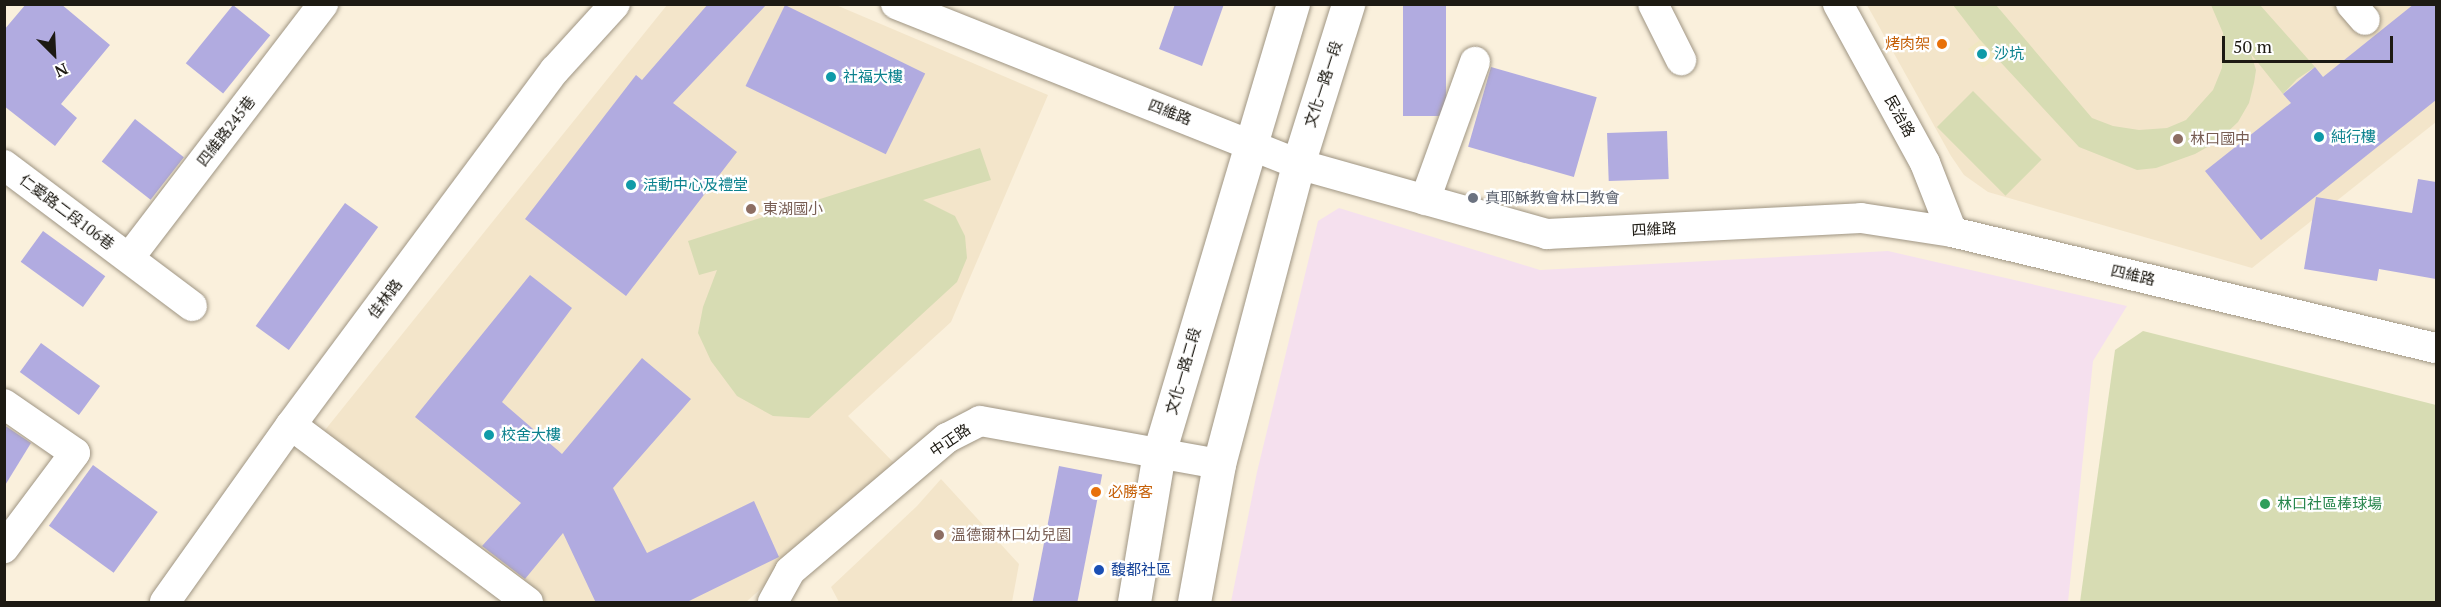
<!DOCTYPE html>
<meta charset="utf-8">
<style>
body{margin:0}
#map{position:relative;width:2441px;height:607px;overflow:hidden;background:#faf0dc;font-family:"PT Serif","Noto Sans TC",serif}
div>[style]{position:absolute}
.commercial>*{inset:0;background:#f5e0ee}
.built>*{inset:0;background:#f3e5ca}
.green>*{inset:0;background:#d7dcb3;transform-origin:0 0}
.sand>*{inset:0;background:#f1e7c2}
.building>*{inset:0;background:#b1abe0;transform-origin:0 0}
.roads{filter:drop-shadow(0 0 2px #9f9583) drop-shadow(0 0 2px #9f9583)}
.minor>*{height:30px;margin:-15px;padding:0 15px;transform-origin:15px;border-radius:15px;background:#fff}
.major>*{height:33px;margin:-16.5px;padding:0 16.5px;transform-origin:16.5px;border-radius:16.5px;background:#fff}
.dots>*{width:16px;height:16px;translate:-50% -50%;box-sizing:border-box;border:3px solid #fff;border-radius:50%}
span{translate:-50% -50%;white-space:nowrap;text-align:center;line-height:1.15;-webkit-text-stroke:4.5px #fff;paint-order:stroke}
.food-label{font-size:15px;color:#c56008}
.right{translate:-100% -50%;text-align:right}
.left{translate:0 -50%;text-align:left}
.culture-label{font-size:15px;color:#0d838f}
.street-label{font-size:15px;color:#1d1a13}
.education-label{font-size:15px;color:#785e54}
.worship-label{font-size:15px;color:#5b616d}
.leisure-label{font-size:15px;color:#27864d}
.transit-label{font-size:15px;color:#164399}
.frame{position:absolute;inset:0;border:6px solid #1d1a13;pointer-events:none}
.north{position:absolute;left:24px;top:24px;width:60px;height:60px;-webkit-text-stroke:4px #fff;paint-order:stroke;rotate:156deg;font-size:16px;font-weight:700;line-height:24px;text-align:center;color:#1d1a13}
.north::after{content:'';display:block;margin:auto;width:21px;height:27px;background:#1d1a13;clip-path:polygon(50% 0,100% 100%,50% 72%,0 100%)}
.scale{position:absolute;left:2222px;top:36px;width:171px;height:27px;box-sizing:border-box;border:3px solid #1d1a13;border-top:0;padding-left:8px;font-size:18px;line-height:21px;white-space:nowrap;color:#1d1a13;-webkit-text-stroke:4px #fff;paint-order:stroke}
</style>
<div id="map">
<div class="commercial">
<div style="clip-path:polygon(1339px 208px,1540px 270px,1888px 251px,2127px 306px,2093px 361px,2068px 602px,1231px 602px,1257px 472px,1318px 221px)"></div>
</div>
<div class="built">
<div style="clip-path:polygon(667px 5px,836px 5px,1048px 95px,951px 322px,848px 416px,898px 467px,746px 602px,543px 602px,321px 435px)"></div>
<div style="clip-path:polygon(1867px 5px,2436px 5px,2436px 122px,2252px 268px,1988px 192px,1964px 175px,1951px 156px)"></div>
<div style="clip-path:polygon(941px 479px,1019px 564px,1012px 602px,839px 602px,831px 587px,917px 506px)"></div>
</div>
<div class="green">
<div style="clip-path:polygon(1953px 5px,1996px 5px,2092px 118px,2113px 126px,2139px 130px,2167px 128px,2186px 120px,2213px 90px,2222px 68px,2223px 33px,2211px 5px,2260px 5px,2315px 67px,2297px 79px,2283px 94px,2251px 54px,2256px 70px,2254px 83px,2249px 103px,2238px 122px,2218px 141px,2195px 154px,2156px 168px,2137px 170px,2079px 147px,1980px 40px)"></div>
<div style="left:1973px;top:91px;width:97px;height:51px;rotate:45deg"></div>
<div style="clip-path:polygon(980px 148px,991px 180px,923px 200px,955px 216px,965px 236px,967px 258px,957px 282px,809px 418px,773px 416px,737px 396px,711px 361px,698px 333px,703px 307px,717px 270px,699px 275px,688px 241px)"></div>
<div style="clip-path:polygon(2143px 331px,2436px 405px,2436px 602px,2080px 602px,2115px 350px)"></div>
</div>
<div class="sand">
<div style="clip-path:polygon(1980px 40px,1997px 58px,1983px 68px,1968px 49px)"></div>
</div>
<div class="building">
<div style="clip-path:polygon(26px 4px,61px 4px,110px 45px,61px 104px,77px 118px,55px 146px,4px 106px,4px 30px)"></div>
<div style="clip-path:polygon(708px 4px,767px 4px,673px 103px,737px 152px,626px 296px,525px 219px,636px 75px,642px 80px)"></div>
<div style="clip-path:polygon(1175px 4px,1224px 4px,1202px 66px,1159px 49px)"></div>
<div style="left:1403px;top:4px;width:43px;height:112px"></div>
<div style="clip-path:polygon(2414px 4px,2436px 4px,2436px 100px,2261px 240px,2205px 171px,2291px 103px,2283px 94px,2315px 67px,2323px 77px)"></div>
<div style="left:233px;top:5px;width:48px;height:75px;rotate:39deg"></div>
<div style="left:785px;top:5px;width:156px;height:90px;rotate:26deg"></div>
<div style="left:1491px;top:67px;width:110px;height:83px;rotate:16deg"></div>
<div style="left:135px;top:119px;width:62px;height:54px;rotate:38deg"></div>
<div style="left:1667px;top:131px;width:48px;height:60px;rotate:88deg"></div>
<div style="clip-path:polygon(2418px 179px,2436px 182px,2436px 279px,2379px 269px,2377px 281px,2304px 269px,2316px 197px,2412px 213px)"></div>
<div style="left:345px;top:203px;width:41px;height:152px;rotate:36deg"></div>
<div style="left:43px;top:231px;width:77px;height:38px;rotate:36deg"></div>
<div style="clip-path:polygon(530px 275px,572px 308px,502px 402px,562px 454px,642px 358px,691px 399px,613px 488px,647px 553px,754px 501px,779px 557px,685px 603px,596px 603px,563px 533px,525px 579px,482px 546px,521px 503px,415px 417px)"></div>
<div style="left:41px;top:343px;width:73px;height:36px;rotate:36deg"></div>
<div style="clip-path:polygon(4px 425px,31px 443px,4px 487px)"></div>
<div style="left:93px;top:465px;width:80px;height:75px;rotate:36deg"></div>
<div style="left:1059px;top:466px;width:44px;height:140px;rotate:11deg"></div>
</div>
<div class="roads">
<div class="minor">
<div style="left:896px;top:4px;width:433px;rotate:21.7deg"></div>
<div style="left:1298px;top:164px;width:259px;rotate:15.7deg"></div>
<div style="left:1547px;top:234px;width:314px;rotate:-2.9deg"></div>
<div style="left:1861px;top:218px;width:92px;rotate:8.7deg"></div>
<div style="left:1952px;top:232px;width:498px;rotate:13.5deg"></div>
<div style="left:1653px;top:4px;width:63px;rotate:63.4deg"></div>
<div style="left:1838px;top:4px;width:181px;rotate:61.3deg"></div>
<div style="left:1925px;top:163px;width:74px;rotate:68.6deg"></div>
<div style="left:2351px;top:4px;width:21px;rotate:49deg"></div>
<div style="left:4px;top:165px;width:235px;rotate:36.9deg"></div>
<div style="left:1425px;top:200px;width:147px;rotate:-70.1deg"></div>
<div style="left:129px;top:258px;width:320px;rotate:-52.6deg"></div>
<div style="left:4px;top:404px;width:86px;rotate:34.6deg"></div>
<div style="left:75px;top:453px;width:119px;rotate:126.8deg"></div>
<div style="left:291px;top:425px;width:296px;rotate:36.8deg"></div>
<div style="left:165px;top:602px;width:217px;rotate:-54.6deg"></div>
<div style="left:291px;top:425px;width:442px;rotate:-53.4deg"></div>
<div style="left:555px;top:70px;width:89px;rotate:-47.7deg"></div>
<div style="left:773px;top:602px;width:35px;rotate:-61deg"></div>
<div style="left:790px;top:571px;width:206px;rotate:-40.3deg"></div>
<div style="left:947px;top:438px;width:37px;rotate:-27deg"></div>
<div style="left:980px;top:421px;width:243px;rotate:10.2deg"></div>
</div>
<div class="major">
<div style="left:1134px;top:602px;width:151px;rotate:-80.5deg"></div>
<div style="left:1159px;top:453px;width:469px;rotate:-73.4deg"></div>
<div style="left:1194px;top:602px;width:140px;rotate:-79.7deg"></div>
<div style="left:1219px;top:464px;width:310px;rotate:-75.2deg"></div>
<div style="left:1298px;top:164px;width:168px;rotate:-72.6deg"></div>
</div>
</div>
<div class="dots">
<div style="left:1942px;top:44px;background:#e8710a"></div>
<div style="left:1982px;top:54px;background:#0f9aa8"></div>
<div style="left:831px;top:77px;background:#0f9aa8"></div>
<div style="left:2319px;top:137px;background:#0f9aa8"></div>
<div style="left:2178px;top:139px;background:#8d6e63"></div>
<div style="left:631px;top:185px;background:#0f9aa8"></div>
<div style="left:1473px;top:198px;background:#6b7280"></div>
<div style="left:751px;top:209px;background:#8d6e63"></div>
<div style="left:489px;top:435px;background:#0f9aa8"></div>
<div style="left:1096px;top:492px;background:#e8710a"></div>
<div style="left:2265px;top:504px;background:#2e9e5b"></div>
<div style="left:939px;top:535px;background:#8d6e63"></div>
<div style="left:1099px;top:570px;background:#1a4fb4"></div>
</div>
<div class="food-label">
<span class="right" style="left:1930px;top:44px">烤肉架</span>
<span class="left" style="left:1108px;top:492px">必勝客</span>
</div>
<div class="culture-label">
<span class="left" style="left:1994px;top:54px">沙坑</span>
<span class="left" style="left:843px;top:77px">社福大樓</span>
<span class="left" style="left:2331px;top:137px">純行樓</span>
<span class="left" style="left:643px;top:185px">活動中心及禮堂</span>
<span class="left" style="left:501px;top:435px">校舍大樓</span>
</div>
<div class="street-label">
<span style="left:1323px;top:84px;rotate:-72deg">文化一路一段</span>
<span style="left:1170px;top:112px;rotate:21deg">四維路</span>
<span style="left:1900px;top:116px;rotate:61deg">民治路</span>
<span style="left:226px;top:131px;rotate:-52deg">四維路245巷</span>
<span style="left:67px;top:212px;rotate:37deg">仁愛路二段106巷</span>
<span style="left:1654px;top:229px;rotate:-3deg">四維路</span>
<span style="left:2133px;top:275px;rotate:13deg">四維路</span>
<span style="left:385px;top:299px;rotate:-53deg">佳林路</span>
<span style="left:1183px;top:371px;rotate:-74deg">文化一路二段</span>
<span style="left:950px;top:440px;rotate:-34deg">中正路</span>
</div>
<div class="education-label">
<span class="left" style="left:2190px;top:139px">林口國中</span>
<span class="left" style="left:763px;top:209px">東湖國小</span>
<span class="left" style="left:951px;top:535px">溫德爾林口幼兒園</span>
</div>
<div class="worship-label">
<span class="left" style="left:1485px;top:198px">真耶穌教會林口教會</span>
</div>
<div class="leisure-label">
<span class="left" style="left:2277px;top:504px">林口社區棒球場</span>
</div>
<div class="transit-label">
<span class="left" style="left:1111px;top:570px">馥都社區</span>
</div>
<div class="frame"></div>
<div class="north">N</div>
<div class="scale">50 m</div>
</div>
